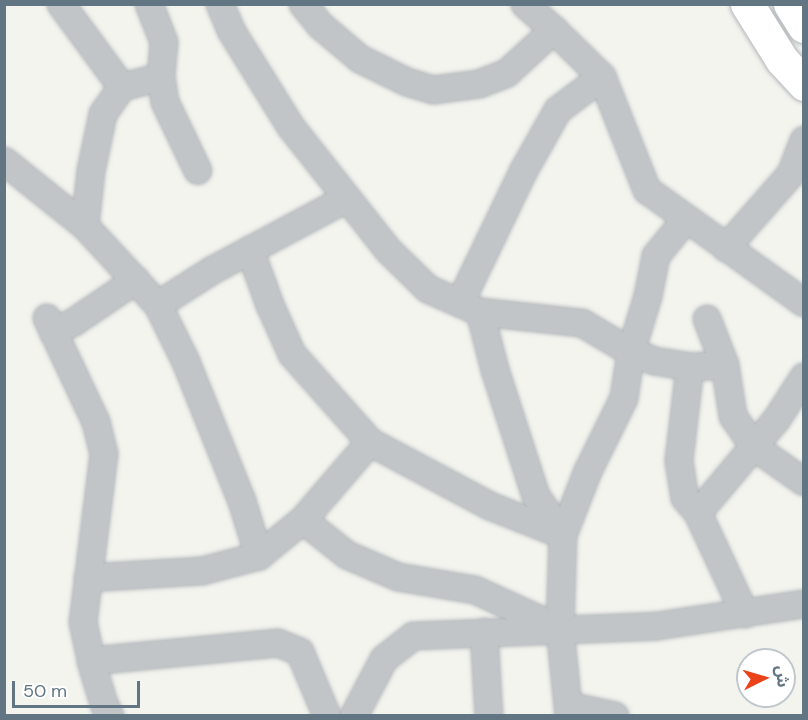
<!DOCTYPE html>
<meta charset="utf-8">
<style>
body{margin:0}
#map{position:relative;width:808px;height:720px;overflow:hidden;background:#f4f4ef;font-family:"DM Sans","Noto Sans Arabic",sans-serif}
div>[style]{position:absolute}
.roads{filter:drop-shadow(0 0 2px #b2b7ba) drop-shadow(0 0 2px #b2b7ba)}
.minor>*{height:26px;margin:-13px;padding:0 13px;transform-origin:13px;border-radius:13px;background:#c1c5c8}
.major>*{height:33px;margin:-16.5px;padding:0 16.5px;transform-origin:16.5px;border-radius:16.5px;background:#fff}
span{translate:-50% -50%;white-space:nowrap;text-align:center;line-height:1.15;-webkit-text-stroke:6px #fff;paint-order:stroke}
.frame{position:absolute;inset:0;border:6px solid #617582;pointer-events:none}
.north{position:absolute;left:736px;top:648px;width:60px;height:60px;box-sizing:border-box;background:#fff;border:2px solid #c0c8cd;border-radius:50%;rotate:85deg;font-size:16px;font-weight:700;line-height:24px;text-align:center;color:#617582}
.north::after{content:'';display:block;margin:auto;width:21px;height:27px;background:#ea4219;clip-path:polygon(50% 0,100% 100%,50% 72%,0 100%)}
.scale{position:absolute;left:12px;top:681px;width:128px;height:27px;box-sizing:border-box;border:3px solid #617582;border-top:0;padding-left:8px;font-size:18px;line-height:21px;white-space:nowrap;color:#617582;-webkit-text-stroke:4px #fff;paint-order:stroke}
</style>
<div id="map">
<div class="roads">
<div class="minor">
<div style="left:61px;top:4px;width:103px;rotate:53.7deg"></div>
<div style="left:149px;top:4px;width:41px;rotate:68.5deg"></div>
<div style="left:164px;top:42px;width:35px;rotate:95deg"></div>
<div style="left:161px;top:77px;width:25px;rotate:81deg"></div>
<div style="left:165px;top:102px;width:76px;rotate:64.4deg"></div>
<div style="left:220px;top:4px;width:30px;rotate:67deg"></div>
<div style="left:232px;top:32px;width:112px;rotate:58.2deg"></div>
<div style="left:291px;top:127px;width:157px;rotate:51.7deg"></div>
<div style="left:388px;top:250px;width:56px;rotate:44.3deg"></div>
<div style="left:428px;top:289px;width:57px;rotate:23.9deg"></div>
<div style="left:480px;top:312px;width:103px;rotate:6.2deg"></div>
<div style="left:582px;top:323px;width:57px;rotate:30.6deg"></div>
<div style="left:631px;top:352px;width:25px;rotate:21deg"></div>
<div style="left:654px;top:361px;width:36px;rotate:9deg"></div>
<div style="left:690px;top:367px;width:35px;rotate:-3deg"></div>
<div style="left:303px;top:4px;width:28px;rotate:51deg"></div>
<div style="left:321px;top:26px;width:51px;rotate:40.2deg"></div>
<div style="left:360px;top:59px;width:52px;rotate:26.1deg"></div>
<div style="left:407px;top:82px;width:27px;rotate:17deg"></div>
<div style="left:433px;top:90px;width:46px;rotate:-7.4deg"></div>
<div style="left:479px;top:84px;width:30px;rotate:-21deg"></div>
<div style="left:507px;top:73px;width:64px;rotate:-42.5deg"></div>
<div style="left:525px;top:4px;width:39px;rotate:42deg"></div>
<div style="left:554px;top:30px;width:67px;rotate:44.4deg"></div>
<div style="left:602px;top:77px;width:122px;rotate:68.3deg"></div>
<div style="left:647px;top:190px;width:193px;rotate:35.7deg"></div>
<div style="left:4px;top:161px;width:104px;rotate:38.7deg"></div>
<div style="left:85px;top:226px;width:108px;rotate:47.3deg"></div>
<div style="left:158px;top:305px;width:64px;rotate:63.8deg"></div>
<div style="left:186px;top:362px;width:150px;rotate:68.1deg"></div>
<div style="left:242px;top:501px;width:58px;rotate:72.8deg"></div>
<div style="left:85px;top:226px;width:55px;rotate:-83.8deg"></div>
<div style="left:91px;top:171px;width:58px;rotate:-78.1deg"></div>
<div style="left:103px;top:114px;width:33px;rotate:-55deg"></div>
<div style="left:122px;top:87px;width:40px;rotate:-14.4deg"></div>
<div style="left:726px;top:248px;width:98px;rotate:-48.7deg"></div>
<div style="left:791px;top:174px;width:36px;rotate:-69deg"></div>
<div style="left:250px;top:250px;width:59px;rotate:70deg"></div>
<div style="left:270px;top:305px;width:54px;rotate:65.8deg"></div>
<div style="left:292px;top:354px;width:118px;rotate:48.4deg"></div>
<div style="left:370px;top:442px;width:136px;rotate:28.1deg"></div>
<div style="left:490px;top:506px;width:79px;rotate:21.7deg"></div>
<div style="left:460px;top:303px;width:145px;rotate:-64.3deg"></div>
<div style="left:523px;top:172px;width:71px;rotate:-60.6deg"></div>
<div style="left:558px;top:110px;width:55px;rotate:-36.9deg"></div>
<div style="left:158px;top:305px;width:65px;rotate:-32.5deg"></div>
<div style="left:213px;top:270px;width:151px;rotate:-28.1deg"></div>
<div style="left:480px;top:312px;width:60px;rotate:75.5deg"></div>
<div style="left:495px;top:370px;width:133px;rotate:72deg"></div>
<div style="left:536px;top:496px;width:47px;rotate:55.3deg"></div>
<div style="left:47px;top:318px;width:115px;rotate:64.8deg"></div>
<div style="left:96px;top:422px;width:33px;rotate:76deg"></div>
<div style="left:104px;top:454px;width:169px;rotate:97.1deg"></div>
<div style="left:83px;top:622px;width:40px;rotate:78deg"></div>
<div style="left:91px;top:661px;width:45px;rotate:73.2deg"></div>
<div style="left:104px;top:704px;width:13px;rotate:63deg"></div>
<div style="left:707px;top:319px;width:49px;rotate:68.6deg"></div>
<div style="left:725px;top:365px;width:52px;rotate:81.1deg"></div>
<div style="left:733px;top:416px;width:36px;rotate:56deg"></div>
<div style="left:753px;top:446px;width:62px;rotate:35.2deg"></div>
<div style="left:53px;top:332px;width:23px;rotate:-25deg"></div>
<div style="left:74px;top:322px;width:75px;rotate:-34.1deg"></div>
<div style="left:690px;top:367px;width:95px;rotate:96.7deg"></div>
<div style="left:679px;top:461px;width:37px;rotate:81deg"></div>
<div style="left:685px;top:498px;width:20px;rotate:49deg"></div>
<div style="left:303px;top:520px;width:56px;rotate:38.5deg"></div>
<div style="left:347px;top:555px;width:56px;rotate:23.3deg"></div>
<div style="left:398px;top:577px;width:78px;rotate:9.6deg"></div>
<div style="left:475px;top:590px;width:89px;rotate:24.6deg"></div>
<div style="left:88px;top:578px;width:114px;rotate:-3.5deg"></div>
<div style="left:202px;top:571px;width:59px;rotate:-14.7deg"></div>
<div style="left:259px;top:556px;width:57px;rotate:-39.3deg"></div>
<div style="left:303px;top:520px;width:103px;rotate:-49.3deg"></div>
<div style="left:745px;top:614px;width:111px;rotate:-115deg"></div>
<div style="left:698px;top:513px;width:123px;rotate:-50deg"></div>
<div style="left:777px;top:419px;width:50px;rotate:-57.3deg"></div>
<div style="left:484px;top:632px;width:84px;rotate:86.6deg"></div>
<div style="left:91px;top:661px;width:188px;rotate:-5.5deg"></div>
<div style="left:278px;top:643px;width:24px;rotate:22deg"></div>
<div style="left:300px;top:652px;width:69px;rotate:67.1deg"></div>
<div style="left:569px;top:706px;width:47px;rotate:12.3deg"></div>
<div style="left:354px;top:716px;width:64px;rotate:-62.2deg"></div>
<div style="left:384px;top:659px;width:37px;rotate:-38deg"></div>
<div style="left:413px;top:636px;width:244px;rotate:-2.3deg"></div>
<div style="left:657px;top:626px;width:149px;rotate:-8.5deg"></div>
<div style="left:569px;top:716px;width:87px;rotate:-95.9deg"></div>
<div style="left:560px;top:629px;width:94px;rotate:-88.2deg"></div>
<div style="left:563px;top:535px;width:69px;rotate:-68.7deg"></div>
<div style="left:588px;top:471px;width:81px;rotate:-63.7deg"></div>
<div style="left:624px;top:398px;width:47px;rotate:-81.3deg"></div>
<div style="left:631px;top:352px;width:59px;rotate:-73.1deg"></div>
<div style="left:648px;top:296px;width:41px;rotate:-78.7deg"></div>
<div style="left:656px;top:256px;width:48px;rotate:-51deg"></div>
</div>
<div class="major">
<div style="left:747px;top:4px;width:66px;rotate:58deg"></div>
<div style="left:782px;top:60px;width:33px;rotate:47deg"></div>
<div style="left:790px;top:4px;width:26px;rotate:58deg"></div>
</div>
</div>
<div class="frame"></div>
<div class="north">ش</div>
<div class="scale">50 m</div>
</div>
